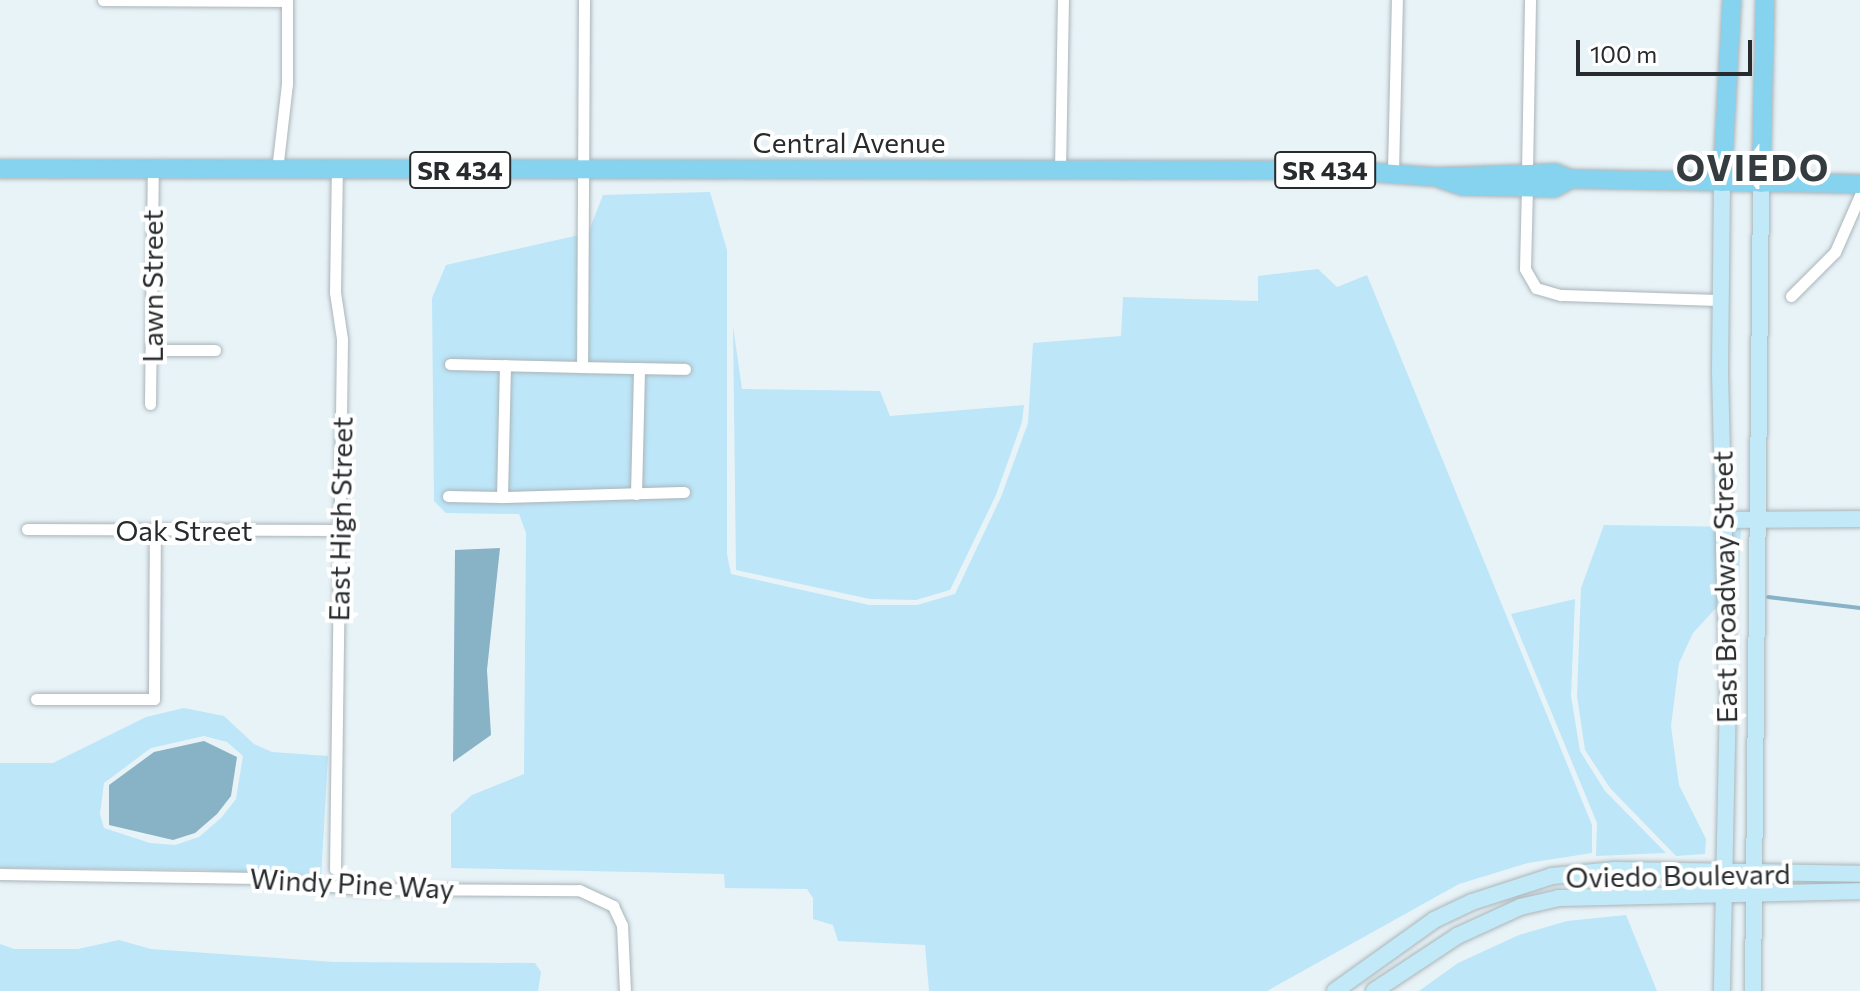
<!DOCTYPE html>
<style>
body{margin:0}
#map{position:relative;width:1860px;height:991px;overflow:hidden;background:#e8f3f8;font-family:Commissioner,sans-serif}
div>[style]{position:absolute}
.green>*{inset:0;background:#bde6f8}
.water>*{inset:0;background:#88b2c5}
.stream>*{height:4px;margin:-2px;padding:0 2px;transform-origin:2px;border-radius:2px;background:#88b2c5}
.roads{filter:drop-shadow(0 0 2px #aab5b9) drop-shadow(0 0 2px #aab5b9)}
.street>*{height:11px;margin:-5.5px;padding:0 5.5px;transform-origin:5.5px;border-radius:5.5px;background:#fff}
.secondary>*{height:16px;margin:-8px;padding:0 8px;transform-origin:8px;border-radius:8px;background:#c2e9f7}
.primary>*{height:18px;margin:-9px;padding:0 9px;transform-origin:9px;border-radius:9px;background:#85d3ef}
span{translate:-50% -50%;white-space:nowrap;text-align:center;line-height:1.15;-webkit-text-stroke:8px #fff;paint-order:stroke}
.shield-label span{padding:2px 6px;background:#fff;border:2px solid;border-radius:6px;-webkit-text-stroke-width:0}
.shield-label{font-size:26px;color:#272b2d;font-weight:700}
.street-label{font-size:28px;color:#272b2d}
.district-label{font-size:36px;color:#343c40;font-weight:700;letter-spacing:2px}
.scale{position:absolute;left:1576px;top:40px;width:176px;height:36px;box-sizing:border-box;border:4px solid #272b2d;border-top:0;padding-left:10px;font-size:24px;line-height:28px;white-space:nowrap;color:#272b2d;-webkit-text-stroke:6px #fff;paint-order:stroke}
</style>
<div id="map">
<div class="green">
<div style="clip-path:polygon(710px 192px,727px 250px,727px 554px,731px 574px,869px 605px,917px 605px,955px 594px,1001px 497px,1028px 423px,1033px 343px,1121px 336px,1123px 297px,1258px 301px,1258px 276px,1318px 269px,1337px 287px,1367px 275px,1592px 825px,1592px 853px,1528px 863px,1459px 884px,1267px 991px,929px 991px,925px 945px,838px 941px,833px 925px,813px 919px,813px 898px,807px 889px,725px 888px,724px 874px,451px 868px,451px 814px,472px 795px,524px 774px,526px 533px,519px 514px,446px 513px,434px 501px,432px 298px,446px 265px,588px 233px,603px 195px)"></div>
<div style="clip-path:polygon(733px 326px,742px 389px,880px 391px,890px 416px,1024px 405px,1022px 422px,996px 495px,950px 590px,916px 600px,870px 599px,736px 570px)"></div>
<div style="clip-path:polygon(1604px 525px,1741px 527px,1738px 603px,1715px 609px,1693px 633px,1679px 663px,1671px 726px,1679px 785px,1706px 839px,1705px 854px,1676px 856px,1610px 788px,1585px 750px,1577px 696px,1581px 588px)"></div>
<div style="clip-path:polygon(1575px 599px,1571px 696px,1580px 751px,1605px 791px,1666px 853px,1596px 856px,1597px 823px,1511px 614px)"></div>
<div style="clip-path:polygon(evenodd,184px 708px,224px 716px,254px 744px,272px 752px,328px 756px,321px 879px,204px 870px,0 868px,0 763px,53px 763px,146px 717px,184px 708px,204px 736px,227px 742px,243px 756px,236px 799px,221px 818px,199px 837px,175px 845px,150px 843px,104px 828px,100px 814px,104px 783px,151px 748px,204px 736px)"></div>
<div style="clip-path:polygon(1626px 915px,1657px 991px,1419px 991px,1458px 963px,1519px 935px,1567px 921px)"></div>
<div style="clip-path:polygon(119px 940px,151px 949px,334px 962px,535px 963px,541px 972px,538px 991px,0 991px,0 944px,14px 949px,78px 949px)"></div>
</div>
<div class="water">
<div style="clip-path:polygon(500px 548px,487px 670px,491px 735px,453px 762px,455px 550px)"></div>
<div style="clip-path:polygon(204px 741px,237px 757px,231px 796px,217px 814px,195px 833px,173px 840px,109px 825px,109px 785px,154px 752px)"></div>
</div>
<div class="stream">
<div style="left:1768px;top:597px;width:93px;rotate:6.8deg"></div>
</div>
<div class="roads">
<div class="street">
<div style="left:103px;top:0;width:184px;rotate:0.3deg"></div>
<div style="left:584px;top:0;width:367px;rotate:90.3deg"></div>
<div style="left:582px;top:367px;width:103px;rotate:1.1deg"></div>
<div style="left:277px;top:170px;width:87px;rotate:-83.4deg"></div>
<div style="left:287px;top:84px;width:84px;rotate:-90deg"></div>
<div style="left:1060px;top:170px;width:170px;rotate:-89deg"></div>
<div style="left:1393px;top:173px;width:173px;rotate:-88.7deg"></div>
<div style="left:1527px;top:173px;width:173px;rotate:-89deg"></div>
<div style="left:1527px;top:187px;width:82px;rotate:91.4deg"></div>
<div style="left:1525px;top:269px;width:22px;rotate:60deg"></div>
<div style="left:1536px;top:288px;width:26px;rotate:16deg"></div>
<div style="left:1561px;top:295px;width:159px;rotate:1.8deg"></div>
<div style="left:1791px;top:296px;width:62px;rotate:-45deg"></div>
<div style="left:1835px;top:252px;width:62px;rotate:-66.3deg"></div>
<div style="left:152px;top:350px;width:63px"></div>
<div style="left:450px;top:364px;width:132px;rotate:1.3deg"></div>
<div style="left:150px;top:404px;width:235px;rotate:-89.3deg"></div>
<div style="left:636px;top:494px;width:126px;rotate:-88.6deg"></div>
<div style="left:448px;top:496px;width:54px;rotate:1.1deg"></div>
<div style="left:502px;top:497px;width:132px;rotate:-88.7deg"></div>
<div style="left:502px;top:497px;width:182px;rotate:-1.6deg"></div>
<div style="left:27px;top:529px;width:314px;rotate:0.2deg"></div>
<div style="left:36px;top:699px;width:118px"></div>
<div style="left:154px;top:699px;width:169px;rotate:-89.7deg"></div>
<div style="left:335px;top:869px;width:530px;rotate:-89.24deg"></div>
<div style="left:342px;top:339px;width:48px;rotate:-98.5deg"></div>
<div style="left:335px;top:292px;width:122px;rotate:-89.1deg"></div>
<div style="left:0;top:874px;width:259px;rotate:0.9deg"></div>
<div style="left:259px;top:878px;width:101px;rotate:6.3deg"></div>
<div style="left:359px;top:889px;width:220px;rotate:0.3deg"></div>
<div style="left:579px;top:890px;width:38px;rotate:25deg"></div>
<div style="left:613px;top:906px;width:21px;rotate:65deg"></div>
<div style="left:622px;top:925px;width:66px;rotate:87.4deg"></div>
</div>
<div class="secondary">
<div style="left:1722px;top:182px;width:190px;rotate:90.6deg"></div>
<div style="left:1720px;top:372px;width:325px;rotate:88.6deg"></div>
<div style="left:1728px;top:697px;width:294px;rotate:91.2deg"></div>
<div style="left:1723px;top:520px;width:137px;rotate:-0.4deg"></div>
<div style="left:1335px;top:991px;width:122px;rotate:-35.6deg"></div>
<div style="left:1434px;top:920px;width:42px;rotate:-25.3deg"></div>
<div style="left:1472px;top:902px;width:84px;rotate:-18deg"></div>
<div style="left:1552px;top:876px;width:63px;rotate:-5.4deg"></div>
<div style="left:1615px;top:870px;width:245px;rotate:0.9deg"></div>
<div style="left:1374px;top:991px;width:100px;rotate:-33.5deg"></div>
<div style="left:1457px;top:936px;width:69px;rotate:-24.7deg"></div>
<div style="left:1520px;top:907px;width:39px;rotate:-13deg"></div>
<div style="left:1558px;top:898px;width:302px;rotate:-1.3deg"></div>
<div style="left:1753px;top:991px;width:808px;rotate:-89.43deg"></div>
</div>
<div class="primary">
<div style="left:0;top:169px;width:1339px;rotate:0.04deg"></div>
<div style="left:1339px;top:170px;width:97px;rotate:4.1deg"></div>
<div style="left:1436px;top:177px;width:119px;rotate:-1.9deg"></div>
<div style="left:1555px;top:173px;width:17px;rotate:21deg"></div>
<div style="left:1571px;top:179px;width:289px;rotate:1deg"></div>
<div style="left:1441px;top:179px;width:23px;rotate:18deg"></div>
<div style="left:1463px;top:186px;width:91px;rotate:1.3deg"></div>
<div style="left:1554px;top:188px;width:19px;rotate:-28deg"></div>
<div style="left:1722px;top:182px;width:182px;rotate:-86.9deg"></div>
<div style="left:1761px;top:183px;width:183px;rotate:-88.7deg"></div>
</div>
</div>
<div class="shield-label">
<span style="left:460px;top:170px">SR 434</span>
<span style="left:1325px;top:170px">SR 434</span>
</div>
<div class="street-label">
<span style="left:849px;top:142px">Central Avenue</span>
<span style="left:152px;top:286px;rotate:-90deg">Lawn Street</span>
<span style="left:340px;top:519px;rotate:-89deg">East High Street</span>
<span style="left:184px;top:530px">Oak Street</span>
<span style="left:1724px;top:587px;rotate:-91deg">East Broadway Street</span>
<span style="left:1678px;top:875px;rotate:-1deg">Oviedo Boulevard</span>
<span style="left:352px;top:883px;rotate:3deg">Windy Pine Way</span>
</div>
<div class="district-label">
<span style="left:1753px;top:167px">OVIEDO</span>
</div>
<div class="scale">100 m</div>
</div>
